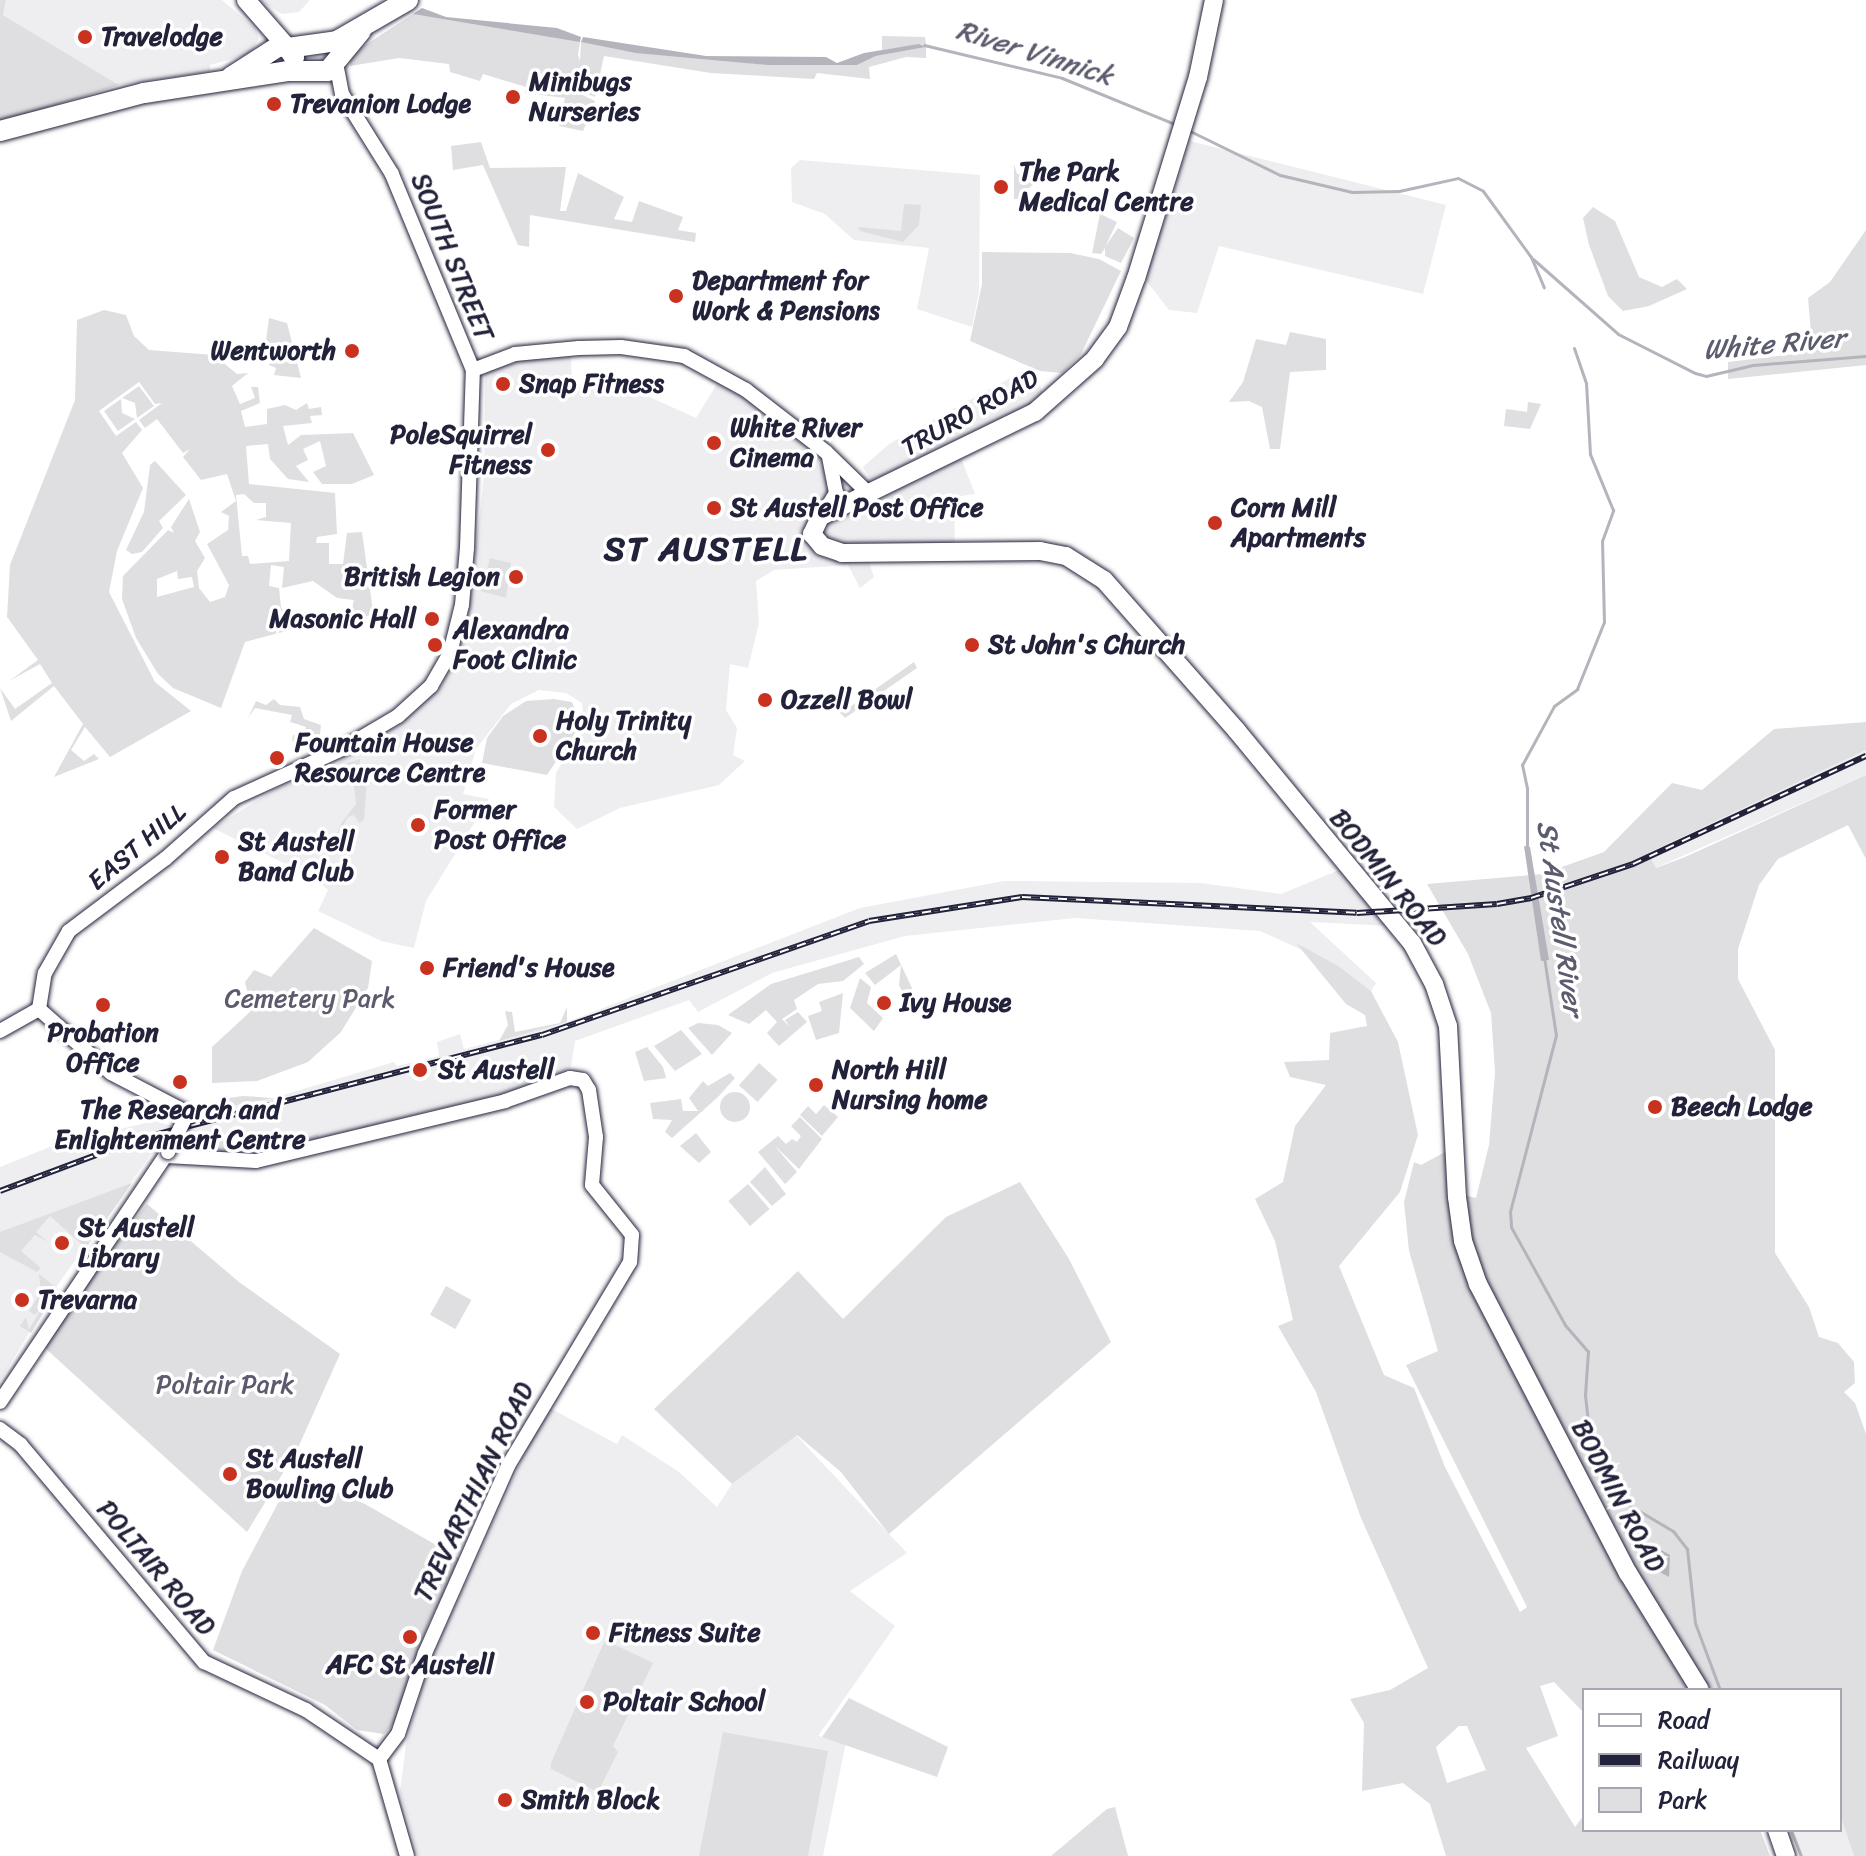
<!DOCTYPE html>
<style>
body{margin:0}
#map{position:relative;width:1866px;height:1856px;overflow:hidden;background:#fff;font-family:Sriracha,sans-serif}
div>[style]{position:absolute}
.built>*{inset:0;background:#eeeef1}
.green>*{inset:0;background:#dfdfe2;transform-origin:0 0}
.round{border-radius:50%}
.water>*{inset:0;background:#b4b4bc}
.stream>*{height:3px;margin:-1.5px;padding:0 1.5px;transform-origin:1.5px;border-radius:1.5px;background:#b4b4bc}
.roads{filter:drop-shadow(0 0 2px #22223b) drop-shadow(0 0 2px #22223b)}
.minor>*{height:14px;margin:-7px;padding:0 7px;transform-origin:7px;border-radius:7px;background:#fff}
.major>*{height:18px;margin:-9px;padding:0 9px;transform-origin:9px;border-radius:9px;background:#fff}
.highway>*{height:20px;margin:-10px;padding:0 10px;transform-origin:10px;border-radius:10px;background:#fff}
.rail>*{height:6px;margin-top:-3px;transform-origin:0;background:repeating-linear-gradient(90deg,#fff 0 9px,#22223b 0 18px);box-sizing:border-box;border-block:2px solid #22223b}
.bridges{filter:drop-shadow(0 0 2px #22223b) drop-shadow(0 0 2px #22223b)}
.minor-bridge>*{height:14px;margin:-7px;padding:0 7px;transform-origin:7px;border-radius:7px;background:#fff}
.dots>*{width:22px;height:22px;translate:-50% -50%;box-sizing:border-box;border:4px solid #fff;border-radius:50%}
span{translate:-50% -50%;white-space:nowrap;text-align:center;line-height:1.15;-webkit-text-stroke:7px #fff;paint-order:stroke}
.poi-label{font-size:26px;color:#22223b;font-weight:700}
.left{translate:0 -50%;text-align:left}
.right{translate:-100% -50%;text-align:right}
.street-label{font-size:26px;color:#22223b}
.park-label{font-size:26px;color:#5b5b6d}
.water-label{font-size:28px;color:#5c5c6f;font-style:italic}
.district-label{font-size:34px;color:#22223b;font-weight:700;letter-spacing:2px}
.legend{position:absolute;left:1582px;top:1688px;width:260px;height:144px;box-sizing:border-box;background:#fff;border:2px solid #a7a7b1;margin:0;padding:10px 14px;list-style:none;font-size:24px;color:#22223b}
.legend li{display:flex;align-items:center;gap:16px;height:40px}
.legend b{width:40px;border:2px solid #a7a7b1}
</style>
<div id="map">
<div class="built">
<div style="clip-path:polygon(6px 0,222px 0,255px 28px,259px 38px,250px 54px,210px 65px,210px 71px,119px 85px,3px 15px)"></div>
<div style="clip-path:polygon(259px 0,310px 0,299px 12px,282px 14px)"></div>
<div style="clip-path:polygon(1190px 141px,1446px 205px,1423px 294px,1219px 246px,1197px 313px,1169px 310px,1145px 279px)"></div>
<div style="clip-path:polygon(800px 160px,980px 175px,979px 292px,972px 327px,917px 309px,929px 248px,854px 240px,825px 214px,792px 202px,791px 168px)"></div>
<div style="clip-path:polygon(571px 356px,572px 384px,641px 393px,696px 418px,722px 376px,825px 455px,834px 481px,826px 504px,879px 493px,863px 467px,889px 444px,1021px 372px,1040px 386px,1046px 400px,957px 448px,975px 494px,954px 497px,955px 555px,869px 562px,874px 577px,860px 588px,848px 565px,774px 570px,756px 581px,759px 623px,748px 668px,730px 664px,726px 710px,737px 728px,733px 755px,745px 761px,719px 785px,620px 808px,577px 829px,554px 807px,556px 773px,584px 726px,582px 703px,566px 693px,539px 690px,511px 704px,476px 749px,463px 794px,489px 799px,426px 901px,414px 948px,381px 941px,318px 911px,328px 890px,316px 879px,213px 828px,277px 788px,320px 774px,399px 725px,441px 687px,459px 649px,469px 604px,484px 477px,485px 370px,525px 360px)"></div>
<div style="clip-path:polygon(1866px 750px,1866px 775px,1655px 868px,1648px 852px)"></div>
<div style="clip-path:polygon(1344px 868px,1390px 926px,1310px 922px,1376px 983px,1371px 991px,1340px 967px,1260px 931px,1075px 918px,905px 936px,772px 973px,698px 1012px,689px 1000px,575px 1041px,571px 1067px,526px 1091px,320px 1142px,202px 1146px,151px 1154px,59px 1283px,0 1381px,0 1167px,62px 1142px,155px 1121px,175px 1127px,223px 1105px,273px 1098px,394px 1062px,397px 1066px,439px 1056px,437px 1042px,460px 1034px,464px 1049px,567px 1022px,860px 908px,1004px 881px,1201px 883px,1281px 894px)"></div>
<div style="clip-path:polygon(546px 1406px,617px 1444px,622px 1435px,679px 1472px,717px 1507px,732px 1484px,796px 1435px,907px 1553px,850px 1591px,895px 1626px,818px 1736px,846px 1742px,823px 1856px,418px 1856px,400px 1792px,406px 1744px,427px 1669px)"></div>
<div style="clip-path:polygon(1840px 1815px,1854px 1856px,1803px 1856px,1796px 1840px,1791px 1842px,1787px 1830px,1840px 1830px)"></div>
</div>
<div class="green">
<div style="clip-path:polygon(0 0,6px 0,3px 15px,119px 85px,0 123px)"></div>
<div style="clip-path:polygon(413px 14px,562px 35px,580px 42px,578px 55px,580px 61px,581px 42px,767px 65px,857px 65px,876px 56px,926px 47px,926px 58px,906px 57px,869px 67px,870px 79px,817px 73px,814px 79px,711px 73px,604px 56px,595px 97px,582px 92px,582px 78px,578px 91px,537px 73px,595px 101px,583px 131px,559px 126px,565px 98px,525px 93px,526px 87px,483px 74px,480px 81px,450px 72px,449px 64px,399px 58px,350px 66px,350px 59px,361px 48px)"></div>
<div style="clip-path:polygon(882px 36px,925px 37px,926px 44px,882px 50px)"></div>
<div style="clip-path:polygon(481px 142px,490px 168px,566px 167px,560px 211px,566px 211px,578px 173px,624px 197px,614px 219px,632px 222px,639px 201px,683px 217px,678px 230px,696px 233px,695px 242px,530px 215px,529px 247px,518px 245px,483px 165px,453px 170px,451px 146px)"></div>
<div style="clip-path:polygon(1014px 164px,1017px 174px,1036px 174px,1037px 182px,1023px 192px,1023px 199px,1014px 199px)"></div>
<div style="clip-path:polygon(904px 204px,921px 205px,919px 225px,903px 242px,860px 231px,858px 227px,901px 231px)"></div>
<div style="clip-path:polygon(1593px 207px,1615px 221px,1639px 277px,1662px 287px,1677px 279px,1687px 289px,1649px 306px,1623px 311px,1608px 296px,1589px 245px,1583px 218px)"></div>
<div style="clip-path:polygon(1100px 214px,1117px 222px,1105px 247px,1118px 228px,1134px 238px,1121px 263px,1105px 256px,1105px 248px,1101px 254px,1092px 253px)"></div>
<div style="clip-path:polygon(1866px 230px,1866px 365px,1728px 379px,1728px 362px,1802px 353px,1811px 333px,1808px 298px,1830px 282px)"></div>
<div style="clip-path:polygon(982px 252px,1070px 253px,1099px 259px,1121px 271px,1081px 354px,1062px 373px,1040px 371px,970px 341px,982px 284px)"></div>
<div style="clip-path:polygon(evenodd,104px 310px,126px 315px,134px 336px,149px 350px,214px 355px,237px 374px,248px 373px,232px 386px,240px 404px,255px 398px,251px 387px,258px 387px,260px 403px,241px 411px,245px 427px,267px 424px,267px 409px,285px 405px,296px 410px,307px 403px,309px 409px,321px 407px,322px 415px,310px 416px,312px 423px,283px 426px,288px 445px,301px 435px,353px 433px,374px 475px,352px 484px,322px 484px,313px 472px,326px 466px,320px 441px,303px 449px,308px 460px,296px 466px,309px 482px,288px 479px,270px 459px,268px 444px,246px 446px,249px 484px,335px 493px,337px 534px,317px 537px,316px 543px,329px 543px,329px 564px,343px 564px,347px 533px,362px 532px,373px 611px,371px 616px,350px 617px,354px 600px,337px 598px,313px 581px,282px 588px,284px 567px,271px 565px,269px 586px,279px 588px,281px 607px,294px 629px,245px 642px,221px 708px,173px 688px,158px 674px,136px 638px,122px 599px,123px 576px,168px 530px,174px 533px,171px 527px,189px 499px,200px 532px,195px 541px,205px 558px,197px 571px,199px 588px,210px 602px,225px 597px,229px 585px,207px 544px,228px 530px,229px 516px,221px 512px,236px 501px,227px 474px,201px 480px,183px 457px,190px 449px,183px 453px,157px 419px,145px 428px,139px 420px,162px 403px,155px 404px,139px 382px,99px 411px,116px 436px,136px 422px,142px 430px,122px 453px,143px 488px,117px 551px,109px 592px,155px 682px,191px 711px,110px 757px,85px 727px,71px 750px,84px 761px,94px 754px,99px 759px,54px 777px,83px 724px,54px 686px,11px 721px,0 688px,15px 709px,52px 683px,40px 664px,9px 681px,38px 660px,7px 617px,10px 565px,75px 400px,77px 320px,104px 310px,244px 494px,254px 503px,266px 503px,266px 517px,256px 520px,291px 523px,289px 561px,250px 564px,248px 556px,242px 556px,236px 495px,244px 494px,104px 310px,177px 571px,178px 579px,192px 577px,194px 587px,157px 597px,157px 579px,177px 571px)"></div>
<div style="clip-path:polygon(269px 318px,287px 323px,301px 378px,274px 375px,276px 368px,269px 365px,274px 351px,265px 348px)"></div>
<div style="clip-path:polygon(1290px 332px,1326px 339px,1326px 370px,1290px 372px,1280px 449px,1270px 449px,1262px 407px,1249px 401px,1229px 402px,1243px 382px,1256px 339px,1286px 345px)"></div>
<div style="clip-path:polygon(139px 386px,154px 406px,137px 418px,135px 403px,122px 398px)"></div>
<div style="clip-path:polygon(121px 399px,122px 413px,135px 419px,118px 431px,104px 411px)"></div>
<div style="clip-path:polygon(1528px 402px,1541px 404px,1530px 429px,1504px 426px,1506px 409px,1527px 412px)"></div>
<div style="clip-path:polygon(155px 461px,186px 495px,159px 521px,163px 528px,142px 552px,132px 554px,126px 550px,144px 512px,150px 465px)"></div>
<div style="clip-path:polygon(490px 558px,511px 563px,506px 598px,481px 591px)"></div>
<div style="clip-path:polygon(914px 662px,917px 668px,845px 718px,835px 707px,847px 709px)"></div>
<div style="clip-path:polygon(274px 699px,280px 705px,300px 707px,304px 719px,321px 725px,318px 750px,292px 741px,293px 735px,302px 737px,306px 727px,290px 722px,292px 715px,255px 708px,248px 718px,256px 701px,266px 705px)"></div>
<div style="clip-path:polygon(554px 699px,572px 702px,581px 724px,547px 775px,482px 763px,487px 738px,503px 716px,526px 701px)"></div>
<div style="clip-path:polygon(evenodd,1866px 722px,1866px 750px,1648px 853px,1656px 868px,1685px 857px,1866px 775px,1866px 859px,1848px 825px,1778px 859px,1759px 885px,1738px 949px,1738px 979px,1775px 1050px,1775px 1253px,1809px 1307px,1819px 1337px,1838px 1343px,1854px 1362px,1855px 1383px,1844px 1392px,1855px 1403px,1866px 1434px,1866px 1856px,1854px 1856px,1840px 1815px,1840px 1690px,1584px 1690px,1584px 1713px,1554px 1682px,1540px 1686px,1558px 1736px,1526px 1748px,1575px 1827px,1584px 1815px,1584px 1830px,1760px 1830px,1770px 1856px,1446px 1856px,1430px 1804px,1403px 1783px,1362px 1791px,1364px 1723px,1350px 1699px,1390px 1690px,1428px 1668px,1361px 1518px,1316px 1392px,1278px 1326px,1293px 1320px,1275px 1241px,1255px 1199px,1283px 1182px,1295px 1126px,1326px 1085px,1290px 1077px,1284px 1062px,1329px 1060px,1330px 1033px,1367px 1026px,1365px 1015px,1346px 1004px,1296px 943px,1340px 967px,1371px 991px,1398px 1042px,1418px 1135px,1400px 1192px,1339px 1266px,1384px 1375px,1414px 1388px,1445px 1467px,1520px 1612px,1527px 1607px,1406px 1365px,1438px 1351px,1409px 1251px,1404px 1202px,1414px 1162px,1421px 1165px,1458px 1145px,1459px 1194px,1476px 1198px,1489px 1145px,1495px 1072px,1491px 1013px,1468px 954px,1427px 884px,1542px 874px,1604px 852px,1672px 783px,1702px 790px,1774px 729px,1866px 722px,1459px 1726px,1467px 1726px,1486px 1770px,1447px 1783px,1436px 1747px,1459px 1726px)"></div>
<div style="clip-path:polygon(360px 759px,360px 765px,368px 767px,364px 820px,359px 823px,354px 815px,348px 817px,331px 846px,342px 822px,356px 804px,353px 777px,344px 771px,303px 777px)"></div>
<div style="clip-path:polygon(314px 928px,372px 961px,368px 988px,341px 1032px,308px 1062px,257px 1081px,212px 1083px,212px 1047px,252px 1010px,245px 982px,254px 970px,271px 977px)"></div>
<div style="clip-path:polygon(896px 954px,919px 1003px,911px 1009px,899px 985px,901px 965px,875px 985px,865px 973px)"></div>
<div style="clip-path:polygon(859px 957px,864px 964px,843px 981px,818px 984px,794px 1000px,797px 1009px,782px 1019px,790px 1027px,785px 1020px,798px 1012px,807px 1022px,779px 1046px,767px 1033px,777px 1022px,766px 1010px,749px 1024px,728px 1015px,771px 984px)"></div>
<div style="clip-path:polygon(860px 978px,871px 987px,867px 1003px,883px 1018px,874px 1031px,850px 1008px)"></div>
<div style="clip-path:polygon(843px 993px,839px 1033px,816px 1040px,808px 1016px,822px 1011px,819px 1002px)"></div>
<div style="clip-path:polygon(567px 1007px,567px 1022px,499px 1041px,508px 1025px,505px 1011px,512px 1012px,515px 1032px,560px 1023px)"></div>
<div style="clip-path:polygon(698px 1023px,718px 1025px,732px 1033px,712px 1055px,688px 1028px)"></div>
<div style="clip-path:polygon(681px 1030px,702px 1054px,675px 1071px,654px 1046px)"></div>
<div style="clip-path:polygon(647px 1047px,663px 1067px,666px 1078px,644px 1081px,635px 1052px)"></div>
<div style="left:759px;top:1063px;width:25px;height:30px;rotate:42deg"></div>
<div style="clip-path:polygon(730px 1073px,735px 1078px,718px 1097px,672px 1138px,665px 1132px,672px 1120px,653px 1119px,650px 1103px,681px 1099px,683px 1111px,698px 1111px,689px 1098px,703px 1081px,708px 1086px)"></div>
<div class="round" style="left:720px;top:1092px;width:30px;height:30px"></div>
<div style="clip-path:polygon(243px 1096px,273px 1098px,221px 1108px,194px 1120px,221px 1099px)"></div>
<div style="clip-path:polygon(824px 1105px,838px 1117px,822px 1136px,800px 1115px,808px 1106px,816px 1114px)"></div>
<div style="clip-path:polygon(800px 1117px,822px 1139px,799px 1169px,774px 1145px,797px 1172px,785px 1184px,758px 1152px,778px 1136px,786px 1144px,792px 1139px,797px 1142px,801px 1136px,791px 1126px)"></div>
<div style="clip-path:polygon(243px 1133px,302px 1135px,303px 1139px,318px 1133px,320px 1142px,258px 1155px,185px 1149px)"></div>
<div style="clip-path:polygon(696px 1133px,711px 1152px,699px 1163px,680px 1146px)"></div>
<div style="clip-path:polygon(765px 1167px,786px 1194px,772px 1206px,750px 1182px)"></div>
<div style="clip-path:polygon(1020px 1182px,1069px 1259px,1111px 1342px,889px 1534px,841px 1472px,797px 1435px,732px 1484px,654px 1409px,798px 1271px,843px 1319px,946px 1217px)"></div>
<div style="clip-path:polygon(132px 1183px,86px 1248px,50px 1216px,36px 1232px,48px 1242px,35px 1235px,21px 1251px,41px 1268px,37px 1272px,0 1252px,0 1232px)"></div>
<div style="left:748px;top:1184px;width:33px;height:26px;rotate:49deg"></div>
<div style="clip-path:polygon(147px 1204px,239px 1282px,340px 1354px,297px 1450px,247px 1532px,45px 1348px,82px 1287px)"></div>
<div style="clip-path:polygon(39px 1274px,58px 1289px,31px 1333px,20px 1326px,26px 1317px,29px 1329px,45px 1303px,35px 1315px,29px 1311px,41px 1292px)"></div>
<div style="left:446px;top:1286px;width:29px;height:33px;rotate:29deg"></div>
<div style="clip-path:polygon(306px 1479px,365px 1504px,462px 1560px,428px 1624px,396px 1721px,384px 1734px,357px 1730px,325px 1705px,213px 1650px,242px 1571px,286px 1488px)"></div>
<div style="clip-path:polygon(605px 1640px,653px 1663px,613px 1746px,618px 1752px,598px 1792px,551px 1769px,551px 1763px)"></div>
<div style="clip-path:polygon(849px 1698px,948px 1747px,937px 1777px,822px 1737px)"></div>
<div style="clip-path:polygon(723px 1732px,828px 1751px,808px 1856px,699px 1856px)"></div>
<div style="clip-path:polygon(1115px 1807px,1128px 1856px,1051px 1856px,1107px 1809px)"></div>
</div>
<div class="water">
<div style="clip-path:polygon(422px 8px,446px 17px,557px 28px,581px 37px,580px 42px,413px 14px)"></div>
<div style="clip-path:polygon(583px 37px,706px 56px,826px 57px,837px 63px,864px 53px,919px 44px,926px 47px,876px 56px,857px 65px,767px 65px,636px 53px,581px 42px)"></div>
<div style="clip-path:polygon(1524px 846px,1530px 847px,1549px 960px,1541px 961px)"></div>
<div style="clip-path:polygon(1644px 1540px,1670px 1555px,1669px 1577px,1645px 1564px)"></div>
</div>
<div class="stream">
<div style="left:924px;top:45px;width:142px;rotate:13.4deg"></div>
<div style="left:1062px;top:78px;width:122px;rotate:22.2deg"></div>
<div style="left:1190px;top:131px;width:100px;rotate:26.1deg"></div>
<div style="left:1280px;top:175px;width:74px;rotate:13.3deg"></div>
<div style="left:1352px;top:192px;width:47px;rotate:-1.2deg"></div>
<div style="left:1399px;top:191px;width:60px;rotate:-12.4deg"></div>
<div style="left:1458px;top:178px;width:28px;rotate:27deg"></div>
<div style="left:1483px;top:191px;width:82px;rotate:54deg"></div>
<div style="left:1531px;top:257px;width:33px;rotate:67deg"></div>
<div style="left:1533px;top:259px;width:113px;rotate:41.4deg"></div>
<div style="left:1618px;top:334px;width:86px;rotate:26.9deg"></div>
<div style="left:1695px;top:373px;width:11px;rotate:15deg"></div>
<div style="left:1706px;top:376px;width:48px;rotate:-13.2deg"></div>
<div style="left:1753px;top:365px;width:113px;rotate:-4.6deg"></div>
<div style="left:1527px;top:850px;width:62px;rotate:-90deg"></div>
<div style="left:1527px;top:788px;width:24px;rotate:-102deg"></div>
<div style="left:1522px;top:765px;width:67px;rotate:-61.5deg"></div>
<div style="left:1554px;top:706px;width:29px;rotate:-36deg"></div>
<div style="left:1577px;top:689px;width:72px;rotate:-68.1deg"></div>
<div style="left:1604px;top:622px;width:81px;rotate:-91.4deg"></div>
<div style="left:1602px;top:541px;width:33px;rotate:-70deg"></div>
<div style="left:1613px;top:510px;width:61px;rotate:-112.3deg"></div>
<div style="left:1590px;top:454px;width:71px;rotate:-93.2deg"></div>
<div style="left:1586px;top:383px;width:37px;rotate:-109deg"></div>
<div style="left:1544px;top:957px;width:79px;rotate:81.3deg"></div>
<div style="left:1556px;top:1035px;width:182px;rotate:104.6deg"></div>
<div style="left:1510px;top:1211px;width:16px;rotate:86deg"></div>
<div style="left:1511px;top:1227px;width:112px;rotate:61.1deg"></div>
<div style="left:1565px;top:1325px;width:35px;rotate:49deg"></div>
<div style="left:1588px;top:1351px;width:44px;rotate:93.9deg"></div>
<div style="left:1585px;top:1395px;width:63px;rotate:83.7deg"></div>
<div style="left:1592px;top:1458px;width:44px;rotate:59.9deg"></div>
<div style="left:1614px;top:1496px;width:69px;rotate:30.7deg"></div>
<div style="left:1673px;top:1531px;width:23px;rotate:52deg"></div>
<div style="left:1687px;top:1549px;width:74px;rotate:83.8deg"></div>
<div style="left:1695px;top:1623px;width:72px;rotate:69.5deg"></div>
<div style="left:1791px;top:1830px;width:28px;rotate:69deg"></div>
</div>
<div class="roads">
<div class="minor">
<div style="left:473px;top:370px;width:45px;rotate:-20.9deg"></div>
<div style="left:515px;top:354px;width:64px;rotate:-5.4deg"></div>
<div style="left:579px;top:348px;width:42px;rotate:-1.4deg"></div>
<div style="left:621px;top:347px;width:64px;rotate:8.1deg"></div>
<div style="left:684px;top:356px;width:71px;rotate:28.7deg"></div>
<div style="left:746px;top:390px;width:101px;rotate:37.8deg"></div>
<div style="left:826px;top:452px;width:62px;rotate:44.3deg"></div>
<div style="left:823px;top:514px;width:25px;rotate:-58deg"></div>
<div style="left:836px;top:493px;width:38px;rotate:-101deg"></div>
<div style="left:39px;top:1009px;width:36px;rotate:-81deg"></div>
<div style="left:45px;top:973px;width:48px;rotate:-60.3deg"></div>
<div style="left:69px;top:931px;width:120px;rotate:-36.9deg"></div>
<div style="left:165px;top:859px;width:92px;rotate:-41.5deg"></div>
<div style="left:234px;top:798px;width:119px;rotate:-24.4deg"></div>
<div style="left:342px;top:749px;width:65px;rotate:-30.5deg"></div>
<div style="left:398px;top:716px;width:45px;rotate:-42.3deg"></div>
<div style="left:431px;top:686px;width:38px;rotate:-60deg"></div>
<div style="left:450px;top:653px;width:49px;rotate:-76deg"></div>
<div style="left:462px;top:605px;width:57px;rotate:-85deg"></div>
<div style="left:467px;top:548px;width:178px;rotate:-88.1deg"></div>
<div style="left:473px;top:370px;width:212px;rotate:-112.5deg"></div>
<div style="left:392px;top:174px;width:94px;rotate:-122deg"></div>
<div style="left:342px;top:94px;width:33px;rotate:-101deg"></div>
<div style="left:39px;top:1009px;width:96px;rotate:41.6deg"></div>
<div style="left:111px;top:1073px;width:82px;rotate:27.5deg"></div>
<div style="left:184px;top:1111px;width:9px;rotate:90deg"></div>
<div style="left:0;top:1031px;width:45px;rotate:-29.4deg"></div>
<div style="left:167px;top:1156px;width:89px;rotate:3.2deg"></div>
<div style="left:256px;top:1161px;width:256px;rotate:-13.5deg"></div>
<div style="left:505px;top:1101px;width:69px;rotate:-19.5deg"></div>
<div style="left:570px;top:1078px;width:13px;rotate:9deg"></div>
<div style="left:583px;top:1080px;width:12px;rotate:59deg"></div>
<div style="left:589px;top:1090px;width:48px;rotate:81.5deg"></div>
<div style="left:596px;top:1137px;width:48px;rotate:94.8deg"></div>
<div style="left:592px;top:1185px;width:64px;rotate:51.3deg"></div>
<div style="left:632px;top:1235px;width:27px;rotate:94deg"></div>
<div style="left:630px;top:1262px;width:238px;rotate:120.9deg"></div>
<div style="left:508px;top:1466px;width:205px;rotate:113.9deg"></div>
<div style="left:425px;top:1653px;width:85px;rotate:108.4deg"></div>
<div style="left:398px;top:1734px;width:31px;rotate:127deg"></div>
<div style="left:0;top:1402px;width:301px;rotate:-56.1deg"></div>
<div style="left:0;top:1429px;width:26px;rotate:37deg"></div>
<div style="left:21px;top:1445px;width:284px;rotate:49.9deg"></div>
<div style="left:204px;top:1662px;width:113px;rotate:25.2deg"></div>
<div style="left:306px;top:1710px;width:88px;rotate:33.9deg"></div>
<div style="left:379px;top:1759px;width:101px;rotate:73.9deg"></div>
</div>
<div class="major">
<div style="left:246px;top:0;width:62px;rotate:48.9deg"></div>
<div style="left:1214px;top:0;width:79px;rotate:101.7deg"></div>
<div style="left:1198px;top:77px;width:210px;rotate:107.1deg"></div>
<div style="left:1136px;top:278px;width:52px;rotate:110.2deg"></div>
<div style="left:1118px;top:327px;width:39px;rotate:126deg"></div>
<div style="left:1095px;top:359px;width:80px;rotate:138.5deg"></div>
<div style="left:1035px;top:412px;width:239px;rotate:154deg"></div>
<div style="left:820px;top:517px;width:19px;rotate:115deg"></div>
<div style="left:812px;top:534px;width:16px;rotate:50deg"></div>
<div style="left:822px;top:546px;width:21px;rotate:19deg"></div>
<div style="left:842px;top:553px;width:198px;rotate:-0.6deg"></div>
<div style="left:1040px;top:551px;width:26px;rotate:11deg"></div>
<div style="left:1066px;top:556px;width:45px;rotate:32.3deg"></div>
<div style="left:1104px;top:580px;width:201px;rotate:48.6deg"></div>
<div style="left:1237px;top:731px;width:275px;rotate:50.5deg"></div>
<div style="left:1412px;top:943px;width:47px;rotate:61.8deg"></div>
<div style="left:1434px;top:984px;width:44px;rotate:71.6deg"></div>
<div style="left:1448px;top:1026px;width:171px;rotate:87deg"></div>
<div style="left:1457px;top:1197px;width:44px;rotate:82.2deg"></div>
<div style="left:1463px;top:1241px;width:46px;rotate:70.8deg"></div>
<div style="left:1478px;top:1284px;width:326px;rotate:62.6deg"></div>
<div style="left:1628px;top:1573px;width:137px;rotate:58.4deg"></div>
<div style="left:1777px;top:1830px;width:28px;rotate:71deg"></div>
</div>
<div class="highway">
<div style="left:288px;top:48px;width:49px;rotate:-8.1deg"></div>
<div style="left:337px;top:41px;width:82px;rotate:-30deg"></div>
<div style="left:231px;top:77px;width:57px;rotate:-32.9deg"></div>
<div style="left:279px;top:46px;width:9px;rotate:13deg"></div>
<div style="left:288px;top:48px;width:11px;rotate:56deg"></div>
<div style="left:0;top:131px;width:149px;rotate:-14.8deg"></div>
<div style="left:144px;top:93px;width:145px;rotate:-8.7deg"></div>
<div style="left:287px;top:71px;width:41px"></div>
<div style="left:328px;top:71px;width:52px;rotate:-50.5deg"></div>
</div>
</div>
<div class="rail">
<div style="left:0;top:1191px;width:148px;rotate:-20.5deg"></div>
<div style="left:139px;top:1139px;width:416px;rotate:-14.5deg"></div>
<div style="left:542px;top:1035px;width:346px;rotate:-19.2deg"></div>
<div style="left:869px;top:921px;width:155px;rotate:-8.9deg"></div>
<div style="left:1022px;top:897px;width:335px;rotate:2.7deg"></div>
<div style="left:1357px;top:913px;width:140px;rotate:-3.7deg"></div>
<div style="left:1497px;top:904px;width:35px;rotate:-10deg"></div>
<div style="left:1531px;top:898px;width:108px;rotate:-18.4deg"></div>
<div style="left:1633px;top:864px;width:257px;rotate:-24.9deg"></div>
</div>
<div class="bridges">
<div class="minor-bridge">
<div style="left:168px;top:1152px;width:36px;rotate:-63deg"></div>
</div>
</div>
<div class="dots">
<div style="left:85px;top:37px;background:#c8321e"></div>
<div style="left:513px;top:97px;background:#c8321e"></div>
<div style="left:274px;top:104px;background:#c8321e"></div>
<div style="left:1001px;top:187px;background:#c8321e"></div>
<div style="left:676px;top:296px;background:#c8321e"></div>
<div style="left:352px;top:351px;background:#c8321e"></div>
<div style="left:503px;top:384px;background:#c8321e"></div>
<div style="left:714px;top:443px;background:#c8321e"></div>
<div style="left:548px;top:450px;background:#c8321e"></div>
<div style="left:714px;top:508px;background:#c8321e"></div>
<div style="left:1215px;top:523px;background:#c8321e"></div>
<div style="left:516px;top:577px;background:#c8321e"></div>
<div style="left:432px;top:619px;background:#c8321e"></div>
<div style="left:435px;top:645px;background:#c8321e"></div>
<div style="left:972px;top:645px;background:#c8321e"></div>
<div style="left:765px;top:700px;background:#c8321e"></div>
<div style="left:540px;top:736px;background:#c8321e"></div>
<div style="left:277px;top:758px;background:#c8321e"></div>
<div style="left:418px;top:825px;background:#c8321e"></div>
<div style="left:222px;top:857px;background:#c8321e"></div>
<div style="left:427px;top:968px;background:#c8321e"></div>
<div style="left:884px;top:1003px;background:#c8321e"></div>
<div style="left:103px;top:1005px;background:#c8321e"></div>
<div style="left:420px;top:1070px;background:#c8321e"></div>
<div style="left:180px;top:1082px;background:#c8321e"></div>
<div style="left:816px;top:1085px;background:#c8321e"></div>
<div style="left:1655px;top:1107px;background:#c8321e"></div>
<div style="left:62px;top:1243px;background:#c8321e"></div>
<div style="left:22px;top:1300px;background:#c8321e"></div>
<div style="left:230px;top:1474px;background:#c8321e"></div>
<div style="left:593px;top:1633px;background:#c8321e"></div>
<div style="left:410px;top:1637px;background:#c8321e"></div>
<div style="left:587px;top:1702px;background:#c8321e"></div>
<div style="left:505px;top:1800px;background:#c8321e"></div>
</div>
<div class="poi-label">
<span class="left" style="left:101px;top:37px">Travelodge</span>
<span class="left" style="left:529px;top:97px">Minibugs<br>Nurseries</span>
<span class="left" style="left:290px;top:104px">Trevanion Lodge</span>
<span class="left" style="left:1019px;top:187px">The Park<br>Medical Centre</span>
<span class="left" style="left:692px;top:296px">Department for<br>Work &amp; Pensions</span>
<span class="right" style="left:336px;top:351px">Wentworth</span>
<span class="left" style="left:519px;top:384px">Snap Fitness</span>
<span class="left" style="left:730px;top:443px">White River<br>Cinema</span>
<span class="right" style="left:532px;top:450px">PoleSquirrel<br>Fitness</span>
<span class="left" style="left:730px;top:508px">St Austell Post Office</span>
<span class="left" style="left:1231px;top:523px">Corn Mill<br>Apartments</span>
<span class="right" style="left:500px;top:577px">British Legion</span>
<span class="right" style="left:416px;top:619px">Masonic Hall</span>
<span class="left" style="left:453px;top:645px">Alexandra<br>Foot Clinic</span>
<span class="left" style="left:988px;top:645px">St John's Church</span>
<span class="left" style="left:781px;top:700px">Ozzell Bowl</span>
<span class="left" style="left:556px;top:736px">Holy Trinity<br>Church</span>
<span class="left" style="left:295px;top:758px">Fountain House<br>Resource Centre</span>
<span class="left" style="left:434px;top:825px">Former<br>Post Office</span>
<span class="left" style="left:238px;top:857px">St Austell<br>Band Club</span>
<span class="left" style="left:443px;top:968px">Friend's House</span>
<span class="left" style="left:900px;top:1003px">Ivy House</span>
<span style="left:103px;top:1048px">Probation<br>Office</span>
<span class="left" style="left:438px;top:1070px">St Austell</span>
<span class="left" style="left:832px;top:1085px">North Hill<br>Nursing home</span>
<span class="left" style="left:1671px;top:1107px">Beech Lodge</span>
<span style="left:180px;top:1125px">The Research and<br>Enlightenment Centre</span>
<span class="left" style="left:78px;top:1243px">St Austell<br>Library</span>
<span class="left" style="left:38px;top:1300px">Trevarna</span>
<span class="left" style="left:246px;top:1474px">St Austell<br>Bowling Club</span>
<span class="left" style="left:609px;top:1633px">Fitness Suite</span>
<span style="left:410px;top:1665px">AFC St Austell</span>
<span class="left" style="left:603px;top:1702px">Poltair School</span>
<span class="left" style="left:521px;top:1800px">Smith Block</span>
</div>
<div class="street-label">
<span style="left:452px;top:257px;rotate:68deg">SOUTH STREET</span>
<span style="left:970px;top:413px;rotate:-29deg">TRURO ROAD</span>
<span style="left:137px;top:847px;rotate:-40deg">EAST HILL</span>
<span style="left:1388px;top:878px;rotate:51deg">BODMIN ROAD</span>
<span style="left:474px;top:1492px;rotate:-64deg">TREVARTHIAN ROAD</span>
<span style="left:1618px;top:1496px;rotate:62deg">BODMIN ROAD</span>
<span style="left:156px;top:1568px;rotate:50deg">POLTAIR ROAD</span>
</div>
<div class="park-label">
<span style="left:310px;top:999px">Cemetery Park</span>
<span style="left:225px;top:1385px">Poltair Park</span>
</div>
<div class="water-label">
<span style="left:1035px;top:53px;rotate:17deg">River Vinnick</span>
<span style="left:1774px;top:344px;rotate:-5deg">White River</span>
<span style="left:1560px;top:918px;rotate:82deg">St Austell River</span>
</div>
<div class="district-label">
<span style="left:706px;top:550px">ST AUSTELL</span>
</div>
<ul class="legend">
<li><b style="height:10px;background:#fff"></b>Road</li>
<li><b style="height:10px;background:#22223b"></b>Railway</li>
<li><b style="height:22px;background:#dfdfe2"></b>Park</li>
</ul>
</div>
